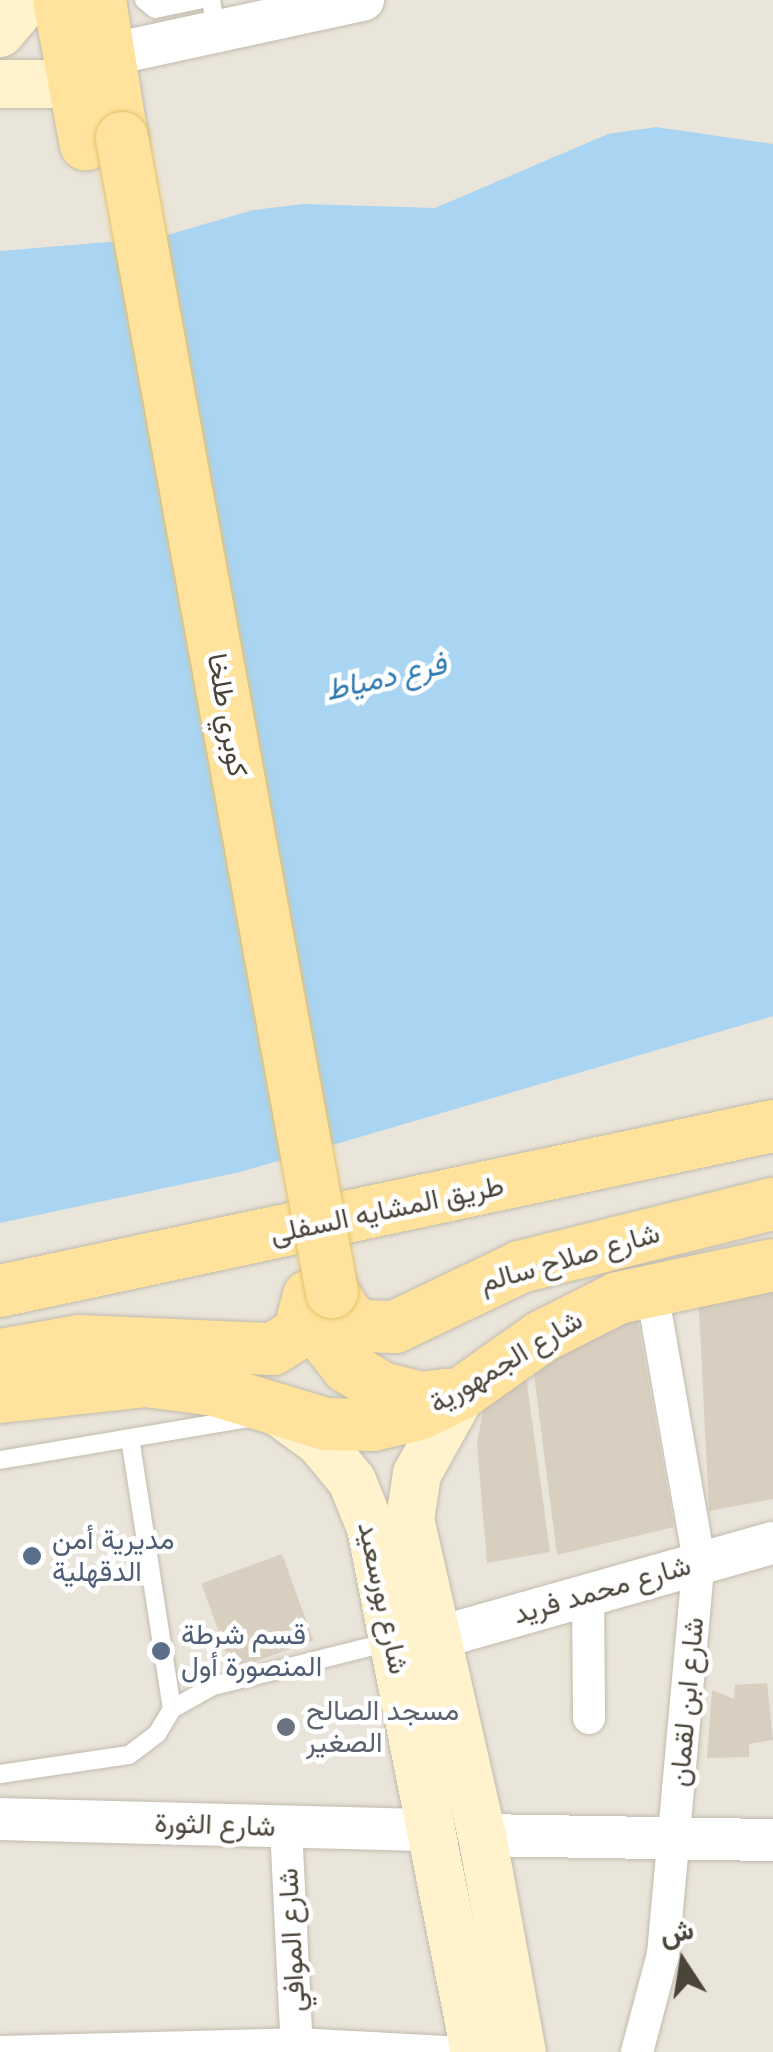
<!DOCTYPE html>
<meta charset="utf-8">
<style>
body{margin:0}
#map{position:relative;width:773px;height:2052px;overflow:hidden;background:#f6f3ec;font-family:"Varela Round",Vazirmatn,sans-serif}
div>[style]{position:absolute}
.residential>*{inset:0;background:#eae5da;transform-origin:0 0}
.water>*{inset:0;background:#a9d4f2}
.building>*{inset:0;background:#d8cfc1;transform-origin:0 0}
.roads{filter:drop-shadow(0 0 2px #c2bbae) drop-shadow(0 0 2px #c2bbae)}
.service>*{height:18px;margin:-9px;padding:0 9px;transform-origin:9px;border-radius:9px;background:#fff}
.minor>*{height:32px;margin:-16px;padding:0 16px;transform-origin:16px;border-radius:16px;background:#fff}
.tertiary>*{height:42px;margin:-21px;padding:0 21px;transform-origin:21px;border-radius:21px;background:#fff}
.secondary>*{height:48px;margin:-24px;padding:0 24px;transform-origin:24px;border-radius:24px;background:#fff3cd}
.primary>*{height:52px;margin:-26px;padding:0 26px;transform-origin:26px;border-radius:26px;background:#ffe39c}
.bridges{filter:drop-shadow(0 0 2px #e6c16a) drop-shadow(0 0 2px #e6c16a)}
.primary-bridge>*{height:52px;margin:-26px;padding:0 26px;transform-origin:26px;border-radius:26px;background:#ffe39c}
.dots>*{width:28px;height:28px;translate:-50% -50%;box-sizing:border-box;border:5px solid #fff;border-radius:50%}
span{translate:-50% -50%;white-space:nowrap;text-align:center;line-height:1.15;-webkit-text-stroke:9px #fff;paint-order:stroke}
.street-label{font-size:28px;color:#4b4439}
.service-label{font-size:28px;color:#4e5e75}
.left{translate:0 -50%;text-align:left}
.worship-label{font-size:28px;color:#5b616d}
.water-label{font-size:30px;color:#2e7ab2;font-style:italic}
.north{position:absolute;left:633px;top:1912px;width:100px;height:100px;-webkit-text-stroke:8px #fff;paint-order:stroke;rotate:348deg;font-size:28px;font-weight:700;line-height:40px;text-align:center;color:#4b4439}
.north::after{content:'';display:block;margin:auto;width:35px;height:45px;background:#4b4439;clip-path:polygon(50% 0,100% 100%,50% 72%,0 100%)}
</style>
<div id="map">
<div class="residential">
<div style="left:0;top:0;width:773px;height:2052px"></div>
</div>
<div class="water">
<div style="clip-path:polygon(656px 127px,773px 144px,773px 1016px,240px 1172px,0 1223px,0 251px,157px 238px,253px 210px,304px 204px,435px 208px,608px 134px)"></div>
</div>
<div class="building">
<div style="clip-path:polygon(773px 1273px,773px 1499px,709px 1511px,698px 1288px)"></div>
<div style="clip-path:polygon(636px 1311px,674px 1527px,557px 1555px,532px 1359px)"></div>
<div style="clip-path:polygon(525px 1369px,550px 1552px,487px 1563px,477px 1444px,483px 1411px)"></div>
<div style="left:282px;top:1554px;width:92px;height:86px;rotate:70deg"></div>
<div style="clip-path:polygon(767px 1683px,773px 1740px,749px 1744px,749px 1757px,707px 1758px,712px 1690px,734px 1699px,735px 1685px)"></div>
</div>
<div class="roads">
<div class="service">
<div style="left:144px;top:0;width:14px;rotate:39deg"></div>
<div style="left:155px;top:9px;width:44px;rotate:-11.8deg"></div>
<div style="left:211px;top:0;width:34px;rotate:80deg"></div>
<div style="left:130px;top:1438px;width:274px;rotate:81.2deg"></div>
<div style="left:0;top:1460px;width:253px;rotate:-9.6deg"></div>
<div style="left:0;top:1774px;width:130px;rotate:-8.4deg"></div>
<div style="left:129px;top:1755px;width:35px;rotate:-37deg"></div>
<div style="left:157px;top:1734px;width:29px;rotate:-59deg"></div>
<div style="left:172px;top:1709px;width:47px;rotate:-29.3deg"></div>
<div style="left:213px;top:1686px;width:182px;rotate:-14deg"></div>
</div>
<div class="minor">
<div style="left:588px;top:1594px;width:124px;rotate:89.5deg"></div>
<div style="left:286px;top:1827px;width:225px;rotate:87.2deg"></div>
<div style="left:0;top:2052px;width:297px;rotate:-1.5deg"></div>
<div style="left:297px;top:2044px;width:148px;rotate:3.1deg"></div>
<div style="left:637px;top:2052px;width:101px;rotate:-75.1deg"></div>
<div style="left:663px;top:1954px;width:395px;rotate:-84.8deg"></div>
<div style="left:699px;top:1561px;width:274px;rotate:-99.9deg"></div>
</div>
<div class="tertiary">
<div style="left:108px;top:55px;width:261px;rotate:-12.2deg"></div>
<div style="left:433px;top:1639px;width:353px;rotate:-15.8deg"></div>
<div style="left:0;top:1819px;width:431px;rotate:1.5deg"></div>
<div style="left:482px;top:1835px;width:291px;rotate:1deg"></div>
</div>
<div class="secondary">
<div style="left:0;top:33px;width:43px;rotate:-49.7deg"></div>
<div style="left:0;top:84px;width:75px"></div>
<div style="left:462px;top:1393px;width:93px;rotate:119.1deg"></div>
<div style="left:417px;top:1474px;width:46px;rotate:98.8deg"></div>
<div style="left:410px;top:1519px;width:324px;rotate:77.2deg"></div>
<div style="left:482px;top:1835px;width:221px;rotate:79.6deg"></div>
<div style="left:279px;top:1412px;width:51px;rotate:36.2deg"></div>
<div style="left:320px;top:1442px;width:50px;rotate:50.6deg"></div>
<div style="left:352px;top:1481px;width:51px;rotate:68deg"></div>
<div style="left:371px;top:1528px;width:534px;rotate:78.77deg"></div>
</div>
<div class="primary">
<div style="left:59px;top:0;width:147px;rotate:79.5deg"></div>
<div style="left:100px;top:0;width:140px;rotate:80.9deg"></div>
<div style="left:0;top:1291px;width:790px;rotate:-12.05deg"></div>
<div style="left:332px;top:1292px;width:31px;rotate:57deg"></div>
<div style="left:349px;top:1318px;width:16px;rotate:30deg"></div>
<div style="left:363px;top:1326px;width:32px;rotate:2deg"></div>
<div style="left:395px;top:1327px;width:139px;rotate:-25.6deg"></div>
<div style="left:520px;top:1267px;width:261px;rotate:-14deg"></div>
<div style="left:309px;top:1296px;width:41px;rotate:71.6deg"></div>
<div style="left:322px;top:1335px;width:41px;rotate:52deg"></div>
<div style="left:347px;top:1367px;width:41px;rotate:31deg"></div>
<div style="left:382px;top:1388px;width:40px;rotate:14.4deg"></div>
<div style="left:421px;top:1398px;width:26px;rotate:-7deg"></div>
<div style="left:0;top:1355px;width:80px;rotate:-10deg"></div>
<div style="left:79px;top:1341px;width:194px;rotate:2.4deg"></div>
<div style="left:273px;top:1349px;width:31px;rotate:-32deg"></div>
<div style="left:299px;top:1333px;width:38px;rotate:-75deg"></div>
<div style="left:0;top:1397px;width:147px;rotate:-6.3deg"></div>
<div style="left:146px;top:1381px;width:69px;rotate:7.5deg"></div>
<div style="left:214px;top:1390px;width:116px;rotate:17deg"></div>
<div style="left:325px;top:1424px;width:48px;rotate:1.2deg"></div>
<div style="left:373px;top:1425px;width:47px;rotate:-13.4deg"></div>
<div style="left:419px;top:1414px;width:48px;rotate:-26deg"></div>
<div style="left:462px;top:1393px;width:97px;rotate:-35.3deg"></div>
<div style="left:541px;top:1337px;width:86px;rotate:-26.9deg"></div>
<div style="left:618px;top:1298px;width:158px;rotate:-12deg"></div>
</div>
</div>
<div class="bridges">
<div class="primary-bridge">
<div style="left:122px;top:138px;width:1173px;rotate:79.69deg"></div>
</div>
</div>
<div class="dots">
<div style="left:32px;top:1556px;background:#5c6f8a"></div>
<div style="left:161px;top:1651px;background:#5c6f8a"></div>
<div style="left:286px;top:1727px;background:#6b7280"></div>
</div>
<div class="street-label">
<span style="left:227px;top:715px;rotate:80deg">كوبري طلخا</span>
<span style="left:387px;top:1210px;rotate:-12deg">طريق المشايه السفلى</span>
<span style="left:570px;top:1258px;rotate:-16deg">شارع صلاح سالم</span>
<span style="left:506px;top:1362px;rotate:-31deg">شارع الجمهورية</span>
<span style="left:602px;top:1590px;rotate:-16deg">شارع محمد فريد</span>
<span style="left:383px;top:1598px;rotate:78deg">شارع بورسعيد</span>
<span style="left:687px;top:1702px;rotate:-85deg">شارع ابن لقمان</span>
<span style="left:215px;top:1825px;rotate:2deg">شارع الثورة</span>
<span style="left:292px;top:1940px;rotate:-93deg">شارع الموافي</span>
</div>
<div class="service-label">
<span class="left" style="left:52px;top:1556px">مديرية أمن<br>الدقهلية</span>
<span class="left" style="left:181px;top:1651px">قسم شرطة<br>المنصورة أول</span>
</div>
<div class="worship-label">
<span class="left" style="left:306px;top:1727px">مسجد الصالح<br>الصغير</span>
</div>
<div class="water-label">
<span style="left:386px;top:678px;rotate:-13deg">فرع دمياط</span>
</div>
<div class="north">ش</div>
</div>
